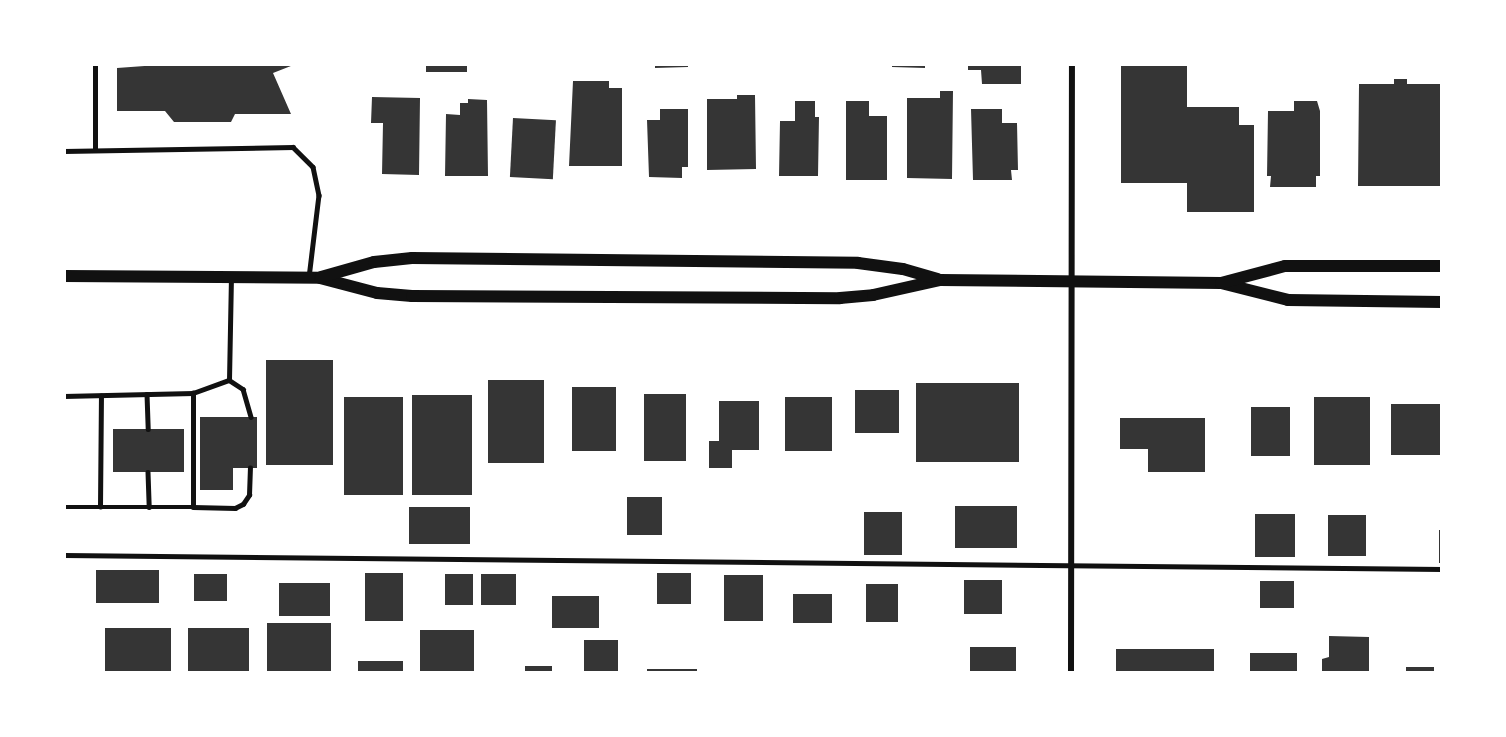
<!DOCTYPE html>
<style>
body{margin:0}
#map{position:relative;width:1506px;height:737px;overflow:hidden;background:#fff;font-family:Signika,sans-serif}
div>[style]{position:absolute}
.building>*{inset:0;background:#353535;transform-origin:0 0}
.service>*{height:4.5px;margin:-2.25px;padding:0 2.25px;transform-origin:2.25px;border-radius:2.25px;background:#111}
.minor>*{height:6px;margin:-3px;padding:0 3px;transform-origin:3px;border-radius:3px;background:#111}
.secondary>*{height:12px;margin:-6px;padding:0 6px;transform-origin:6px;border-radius:6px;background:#111}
span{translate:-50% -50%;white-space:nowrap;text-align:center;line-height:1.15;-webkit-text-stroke:6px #fff;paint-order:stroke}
.frame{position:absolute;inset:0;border:66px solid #fff;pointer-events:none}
</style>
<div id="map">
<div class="building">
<div style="clip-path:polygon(172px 64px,296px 64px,273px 73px,291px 114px,235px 114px,231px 122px,174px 122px,165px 111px,117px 111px,117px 68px)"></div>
<div style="left:426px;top:64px;width:41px;height:8px"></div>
<div style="clip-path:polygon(655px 64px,688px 64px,688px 67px,655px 68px)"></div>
<div style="clip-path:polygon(892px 64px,925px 64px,925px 68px,892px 67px)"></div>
<div style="clip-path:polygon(968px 64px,1021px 64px,1021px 84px,982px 84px,981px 70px,968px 70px)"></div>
<div style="clip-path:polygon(1121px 64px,1187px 64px,1187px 107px,1239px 107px,1239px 125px,1254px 125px,1254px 212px,1187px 212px,1187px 183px,1121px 183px)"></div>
<div style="clip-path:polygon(1394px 79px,1407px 79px,1407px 84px,1442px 84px,1442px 186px,1358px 186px,1359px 84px,1394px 84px)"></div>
<div style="clip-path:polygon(573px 81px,609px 81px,609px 88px,622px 88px,622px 166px,569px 166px)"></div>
<div style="clip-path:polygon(940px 91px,953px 91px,952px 179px,907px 178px,907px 98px,940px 98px)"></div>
<div style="clip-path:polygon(737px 95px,755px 95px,756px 169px,707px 170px,707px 99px,737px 99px)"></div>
<div style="clip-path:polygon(372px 97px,420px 98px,419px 175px,382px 174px,383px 123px,371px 123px)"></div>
<div style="clip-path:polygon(468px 99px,487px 100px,488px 176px,445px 176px,446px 114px,460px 115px,460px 103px,468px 103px)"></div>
<div style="clip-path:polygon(795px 101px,815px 101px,815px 117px,819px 117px,818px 176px,779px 176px,780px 121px,795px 121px)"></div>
<div style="clip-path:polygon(846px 101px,869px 101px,869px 116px,887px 116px,887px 180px,846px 180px)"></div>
<div style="clip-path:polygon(1294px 101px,1317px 101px,1320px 111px,1320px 176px,1316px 176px,1316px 187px,1270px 187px,1271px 176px,1267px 176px,1268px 111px,1294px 111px)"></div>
<div style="clip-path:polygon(660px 109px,688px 109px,688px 167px,682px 167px,682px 178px,649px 177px,647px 120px,660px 120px)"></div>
<div style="clip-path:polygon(971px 109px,1002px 109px,1002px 123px,1017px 123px,1018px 170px,1011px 170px,1012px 180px,973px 180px)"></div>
<div style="left:513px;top:118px;width:43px;height:59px;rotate:3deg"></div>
<div style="left:266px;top:360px;width:67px;height:105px"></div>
<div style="left:488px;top:380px;width:56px;height:83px"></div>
<div style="left:916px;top:383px;width:103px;height:79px"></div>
<div style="left:572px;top:387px;width:44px;height:64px"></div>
<div style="left:855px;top:390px;width:44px;height:43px"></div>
<div style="left:644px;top:394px;width:42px;height:67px"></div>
<div style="left:412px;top:395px;width:60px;height:100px"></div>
<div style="left:344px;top:397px;width:59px;height:98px"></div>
<div style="left:785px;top:397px;width:47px;height:54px"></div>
<div style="left:1314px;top:397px;width:56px;height:68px"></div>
<div style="clip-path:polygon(719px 401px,759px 401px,759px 450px,732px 450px,732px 468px,709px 468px,709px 441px,719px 441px)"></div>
<div style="left:1391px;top:404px;width:50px;height:51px"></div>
<div style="left:1251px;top:407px;width:39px;height:49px"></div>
<div style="clip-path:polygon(200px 417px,257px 417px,257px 468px,233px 468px,233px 490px,200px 490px)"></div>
<div style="clip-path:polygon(1120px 418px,1205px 418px,1205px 472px,1148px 472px,1148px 449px,1120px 449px)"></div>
<div style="left:113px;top:429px;width:71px;height:43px"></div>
<div style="left:627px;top:497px;width:35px;height:38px"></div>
<div style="left:955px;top:506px;width:62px;height:42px"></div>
<div style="left:409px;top:507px;width:61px;height:37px"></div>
<div style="left:864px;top:512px;width:38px;height:43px"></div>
<div style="left:1255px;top:514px;width:40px;height:43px"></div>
<div style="left:1328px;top:515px;width:38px;height:41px"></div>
<div style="left:1439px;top:530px;width:3px;height:33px"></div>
<div style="left:96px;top:570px;width:63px;height:33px"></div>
<div style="left:365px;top:573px;width:38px;height:48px"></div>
<div style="left:657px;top:573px;width:34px;height:31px"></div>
<div style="left:194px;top:574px;width:33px;height:27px"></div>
<div style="left:445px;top:574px;width:28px;height:31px"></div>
<div style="left:481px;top:574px;width:35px;height:31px"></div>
<div style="left:724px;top:575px;width:39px;height:46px"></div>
<div style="left:964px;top:580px;width:38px;height:34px"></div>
<div style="left:1260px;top:581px;width:34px;height:27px"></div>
<div style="left:279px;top:583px;width:51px;height:33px"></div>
<div style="left:866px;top:584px;width:32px;height:38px"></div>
<div style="left:793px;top:594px;width:39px;height:29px"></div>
<div style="left:552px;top:596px;width:47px;height:32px"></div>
<div style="left:267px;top:623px;width:64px;height:49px"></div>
<div style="left:105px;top:628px;width:66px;height:44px"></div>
<div style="left:188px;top:628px;width:61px;height:44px"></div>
<div style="left:420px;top:630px;width:54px;height:42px"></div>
<div style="clip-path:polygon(1329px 636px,1369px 637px,1369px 672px,1322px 672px,1322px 659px,1329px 657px)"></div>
<div style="left:584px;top:640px;width:34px;height:32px"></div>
<div style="left:970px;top:647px;width:46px;height:25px"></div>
<div style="left:1116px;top:649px;width:98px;height:23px"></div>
<div style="left:1250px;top:653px;width:47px;height:19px"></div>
<div style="left:358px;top:661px;width:45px;height:11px"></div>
<div style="left:525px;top:666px;width:27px;height:6px"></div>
<div style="left:1406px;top:667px;width:28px;height:5px"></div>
<div style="left:647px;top:669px;width:50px;height:3px"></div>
</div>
<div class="service">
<div style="left:95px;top:150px;width:86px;rotate:-90deg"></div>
<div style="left:64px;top:151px;width:229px;rotate:-1deg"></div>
<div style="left:293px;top:147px;width:28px;rotate:45deg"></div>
<div style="left:313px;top:167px;width:29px;rotate:78deg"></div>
<div style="left:319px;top:195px;width:84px;rotate:96.9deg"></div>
<div style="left:229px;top:380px;width:17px;rotate:33deg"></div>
<div style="left:243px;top:389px;width:29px;rotate:74deg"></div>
<div style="left:147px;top:394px;width:35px;rotate:88deg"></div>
<div style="left:64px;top:396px;width:129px;rotate:-1.3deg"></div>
<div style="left:193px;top:393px;width:38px;rotate:-20deg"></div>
<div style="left:229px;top:380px;width:103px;rotate:-88.9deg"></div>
<div style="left:148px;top:472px;width:35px;rotate:88deg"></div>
<div style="left:64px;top:507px;width:129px"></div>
<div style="left:193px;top:507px;width:114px;rotate:-90deg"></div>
<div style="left:100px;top:507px;width:111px;rotate:-89.5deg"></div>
<div style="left:193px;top:507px;width:42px;rotate:1.4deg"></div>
<div style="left:235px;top:508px;width:9px;rotate:-27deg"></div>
<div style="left:243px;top:504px;width:11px;rotate:-56deg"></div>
<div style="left:249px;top:495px;width:27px;rotate:-88deg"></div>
<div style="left:64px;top:555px;width:1378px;rotate:0.58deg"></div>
</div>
<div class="minor">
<div style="left:1071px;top:672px;width:608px;rotate:-89.91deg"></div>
</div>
<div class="secondary">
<div style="left:64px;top:276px;width:256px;rotate:0.4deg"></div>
<div style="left:320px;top:278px;width:59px;rotate:14.7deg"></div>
<div style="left:377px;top:293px;width:35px;rotate:5deg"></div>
<div style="left:412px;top:296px;width:428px;rotate:0.3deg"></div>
<div style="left:840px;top:298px;width:33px;rotate:-5deg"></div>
<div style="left:873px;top:295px;width:69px;rotate:-12.6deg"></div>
<div style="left:940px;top:280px;width:281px;rotate:0.6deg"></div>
<div style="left:1221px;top:283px;width:69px;rotate:14.2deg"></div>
<div style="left:1288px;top:300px;width:154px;rotate:0.7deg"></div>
<div style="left:321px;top:277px;width:55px;rotate:-15.8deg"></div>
<div style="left:374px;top:262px;width:38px;rotate:-6deg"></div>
<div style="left:412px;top:258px;width:446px;rotate:0.6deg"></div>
<div style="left:858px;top:263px;width:45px;rotate:7.6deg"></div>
<div style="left:903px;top:269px;width:36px;rotate:16deg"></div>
<div style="left:1221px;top:283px;width:66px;rotate:-14.9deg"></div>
<div style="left:1285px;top:266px;width:157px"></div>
</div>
<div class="frame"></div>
</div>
